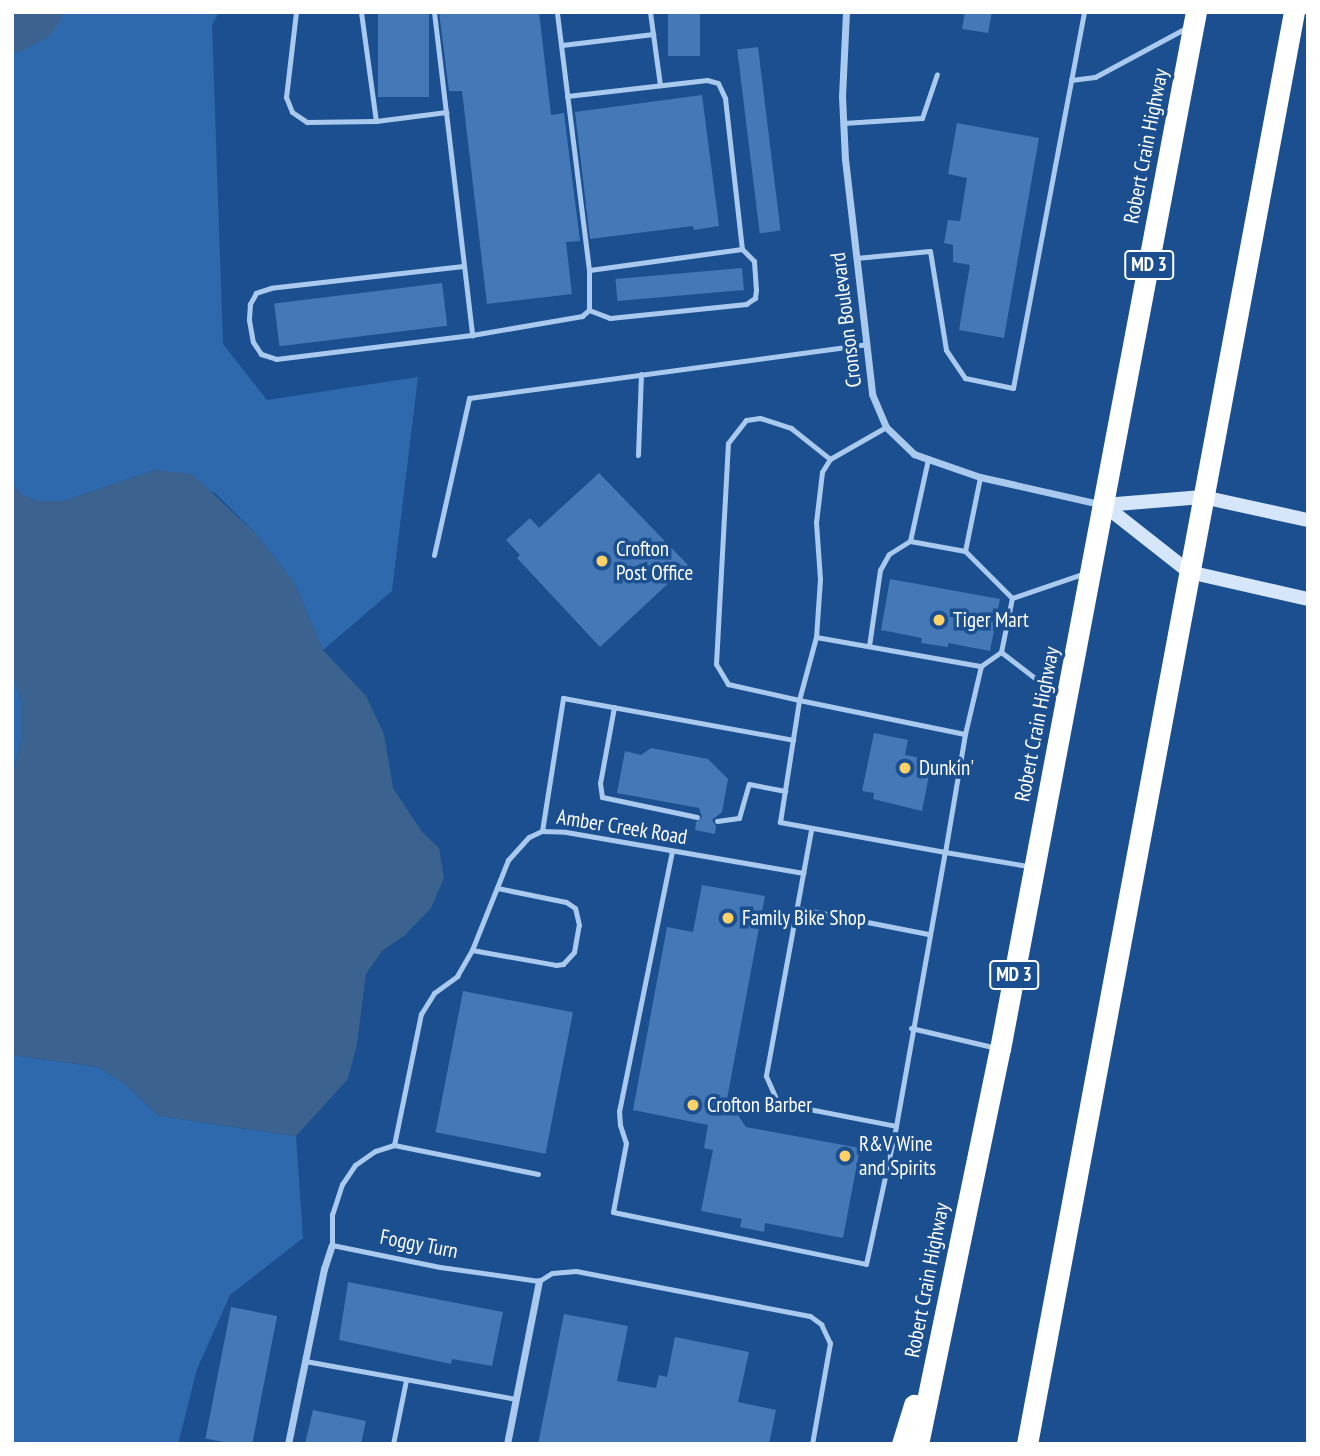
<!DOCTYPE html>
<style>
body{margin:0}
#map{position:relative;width:1320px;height:1456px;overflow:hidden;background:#1b4f8f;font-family:"PT Sans Narrow",sans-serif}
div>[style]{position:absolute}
.green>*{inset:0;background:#2e69ad}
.water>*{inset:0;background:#3c6290}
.river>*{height:42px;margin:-21px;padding:0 21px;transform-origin:21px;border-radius:21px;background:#3c6290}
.building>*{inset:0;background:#4478b7;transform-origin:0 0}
.lane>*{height:5px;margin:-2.5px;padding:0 2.5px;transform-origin:2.5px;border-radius:2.5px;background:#a9c9ee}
.street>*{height:7px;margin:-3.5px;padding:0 3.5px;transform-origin:3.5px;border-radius:3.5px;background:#a9c9ee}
.secondary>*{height:14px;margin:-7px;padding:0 7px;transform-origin:7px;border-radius:7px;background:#d6e6fa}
.highway>*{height:21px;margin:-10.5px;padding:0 10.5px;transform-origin:10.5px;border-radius:10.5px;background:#fff}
.dots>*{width:19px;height:19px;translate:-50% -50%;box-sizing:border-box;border:4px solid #1b4f8f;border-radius:50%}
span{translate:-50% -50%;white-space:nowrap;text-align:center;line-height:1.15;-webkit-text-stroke:7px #1b4f8f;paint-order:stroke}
.shield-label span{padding:2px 5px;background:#1b4f8f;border:2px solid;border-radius:5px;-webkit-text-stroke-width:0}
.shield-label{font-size:19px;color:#fff;font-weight:700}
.street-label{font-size:21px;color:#fff}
.poi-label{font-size:21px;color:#fff}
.left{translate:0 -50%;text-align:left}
.frame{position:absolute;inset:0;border:14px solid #fff;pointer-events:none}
</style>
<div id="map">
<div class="green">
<div style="clip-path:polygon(12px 12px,219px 12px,212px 25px,223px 344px,267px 400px,418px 377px,392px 591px,323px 650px,294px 582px,256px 534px,215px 493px,155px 470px,63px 501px,36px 501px,21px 494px,12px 483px)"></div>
<div style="clip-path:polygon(12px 673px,21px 701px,21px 741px,12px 778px)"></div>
<div style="clip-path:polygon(12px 1055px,98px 1067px,126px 1085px,159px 1116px,296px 1136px,303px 1238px,230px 1295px,197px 1369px,178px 1444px,12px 1444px)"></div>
</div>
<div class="water">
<div style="clip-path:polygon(155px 470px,192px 474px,256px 534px,294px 582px,323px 650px,366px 696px,384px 734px,393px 788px,422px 832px,439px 848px,444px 878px,431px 908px,405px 935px,382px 951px,366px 974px,357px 1044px,348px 1079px,296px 1136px,159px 1116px,126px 1085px,98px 1067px,12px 1055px,12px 778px,21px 741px,21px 701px,12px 673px,12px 483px,21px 494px,36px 501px,63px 501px)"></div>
</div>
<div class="river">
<div style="left:12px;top:32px;width:25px;rotate:-27deg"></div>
<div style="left:34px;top:21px;width:11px;rotate:-52deg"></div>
</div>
<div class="building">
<div style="left:378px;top:12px;width:51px;height:85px"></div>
<div style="clip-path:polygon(439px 12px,539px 12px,551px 115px,564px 113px,580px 241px,566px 242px,572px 294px,487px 304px,462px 91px,449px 91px)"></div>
<div style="left:668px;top:12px;width:32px;height:44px"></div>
<div style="clip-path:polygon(965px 12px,992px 12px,988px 33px,962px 29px)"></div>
<div style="left:758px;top:47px;width:185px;height:21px;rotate:83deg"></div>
<div style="clip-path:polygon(702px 95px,719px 226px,694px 230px,693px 226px,590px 239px,575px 112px)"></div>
<div style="clip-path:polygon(957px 123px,1039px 138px,1004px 338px,959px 330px,970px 265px,953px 262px,953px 245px,944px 243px,948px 220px,960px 221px,967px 178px,948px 174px)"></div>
<div style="left:742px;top:268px;width:22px;height:127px;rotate:85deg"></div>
<div style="left:442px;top:283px;width:43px;height:169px;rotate:83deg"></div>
<div style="clip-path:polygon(599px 473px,688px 565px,600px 647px,517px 558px,520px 555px,506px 540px,530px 518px,539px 528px)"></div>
<div style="clip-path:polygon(890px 579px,1000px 599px,990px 651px,948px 643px,948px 647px,921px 643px,922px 638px,881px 630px)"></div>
<div style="clip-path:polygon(874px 733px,908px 740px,905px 755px,932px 760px,922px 811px,873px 799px,874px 793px,862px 791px)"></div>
<div style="clip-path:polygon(651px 748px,708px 759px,728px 779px,722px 812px,712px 820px,716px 826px,715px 834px,695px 830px,696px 822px,702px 817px,699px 808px,617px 793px,625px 751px,641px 755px)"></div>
<div style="clip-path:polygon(702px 885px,765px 896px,727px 1099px,746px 1127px,860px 1148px,843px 1238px,765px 1223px,764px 1232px,740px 1227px,742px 1219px,701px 1211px,713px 1150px,704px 1148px,708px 1125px,633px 1110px,667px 927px,693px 932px)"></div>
<div style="left:463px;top:991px;width:112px;height:144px;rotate:11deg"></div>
<div style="clip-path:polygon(348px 1282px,503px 1312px,492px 1366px,452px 1359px,451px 1364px,339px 1340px)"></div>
<div style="left:231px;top:1307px;width:47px;height:134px;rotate:11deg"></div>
<div style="clip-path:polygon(564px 1314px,628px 1326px,617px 1381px,656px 1388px,659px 1375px,667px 1377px,675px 1337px,749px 1352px,738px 1402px,776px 1410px,769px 1444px,538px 1444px)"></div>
<div style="clip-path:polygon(313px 1410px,366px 1421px,361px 1444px,305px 1444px)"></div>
</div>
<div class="lane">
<div style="left:296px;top:12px;width:86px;rotate:96.7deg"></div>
<div style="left:286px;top:97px;width:16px;rotate:68deg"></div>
<div style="left:292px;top:112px;width:18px;rotate:34deg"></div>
<div style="left:307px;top:122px;width:69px;rotate:-0.8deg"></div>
<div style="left:376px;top:121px;width:71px;rotate:-7.3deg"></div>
<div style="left:446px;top:112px;width:225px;rotate:83.3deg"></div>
<div style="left:472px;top:335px;width:112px;rotate:-9.8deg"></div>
<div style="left:582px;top:316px;width:9px;rotate:-41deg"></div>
<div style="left:589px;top:310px;width:40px;rotate:-90deg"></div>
<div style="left:589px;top:270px;width:260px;rotate:-97.1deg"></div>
<div style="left:361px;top:12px;width:110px;rotate:82.2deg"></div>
<div style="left:434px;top:12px;width:101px;rotate:83.2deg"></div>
<div style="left:650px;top:12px;width:74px;rotate:82.2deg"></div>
<div style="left:562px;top:45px;width:92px;rotate:-6.9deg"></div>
<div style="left:1071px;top:80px;width:24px;rotate:-7deg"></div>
<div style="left:1095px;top:77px;width:106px;rotate:-28.3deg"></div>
<div style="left:567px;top:96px;width:141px;rotate:-6.5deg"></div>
<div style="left:707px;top:80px;width:11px;rotate:15deg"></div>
<div style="left:718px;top:83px;width:17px;rotate:65deg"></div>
<div style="left:725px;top:98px;width:152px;rotate:83.6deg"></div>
<div style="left:742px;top:249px;width:154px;rotate:172.2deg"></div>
<div style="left:843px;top:123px;width:79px;rotate:-3.6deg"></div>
<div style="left:922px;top:118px;width:46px;rotate:-71.2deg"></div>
<div style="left:856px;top:258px;width:74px;rotate:-5.4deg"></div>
<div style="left:930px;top:251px;width:100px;rotate:80.8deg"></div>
<div style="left:946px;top:350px;width:34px;rotate:56deg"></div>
<div style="left:965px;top:378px;width:49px;rotate:11.8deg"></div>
<div style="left:1013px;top:388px;width:383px;rotate:-79.3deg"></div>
<div style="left:463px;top:266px;width:193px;rotate:173.5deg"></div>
<div style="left:271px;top:288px;width:16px;rotate:162deg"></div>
<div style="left:256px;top:293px;width:13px;rotate:119deg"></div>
<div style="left:250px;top:304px;width:16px;rotate:94deg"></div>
<div style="left:249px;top:320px;width:22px;rotate:80deg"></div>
<div style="left:253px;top:342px;width:14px;rotate:56deg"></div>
<div style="left:261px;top:354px;width:16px;rotate:18deg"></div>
<div style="left:276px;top:359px;width:197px;rotate:-7deg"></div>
<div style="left:589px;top:310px;width:22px;rotate:21deg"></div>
<div style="left:610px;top:318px;width:137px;rotate:-5.9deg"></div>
<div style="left:746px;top:304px;width:11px;rotate:-34deg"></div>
<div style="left:755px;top:298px;width:8px;rotate:-83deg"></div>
<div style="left:756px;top:290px;width:29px;rotate:-94deg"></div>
<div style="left:754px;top:261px;width:17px;rotate:-135deg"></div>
<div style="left:886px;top:427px;width:64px;rotate:150.3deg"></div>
<div style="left:830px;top:459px;width:15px;rotate:122deg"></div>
<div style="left:822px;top:472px;width:50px;rotate:96.8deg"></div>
<div style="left:816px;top:522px;width:57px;rotate:86deg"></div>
<div style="left:820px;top:579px;width:58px;rotate:93.9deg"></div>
<div style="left:816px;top:637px;width:65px;rotate:105.1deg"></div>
<div style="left:799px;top:700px;width:169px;rotate:11.6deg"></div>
<div style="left:965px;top:734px;width:120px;rotate:99.6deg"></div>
<div style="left:945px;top:852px;width:84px;rotate:9.6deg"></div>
<div style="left:638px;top:455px;width:81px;rotate:-87.9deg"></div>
<div style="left:910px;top:541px;width:56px;rotate:10.3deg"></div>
<div style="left:434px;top:555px;width:161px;rotate:-77.4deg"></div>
<div style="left:469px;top:398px;width:401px;rotate:-7.7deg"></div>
<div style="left:1012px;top:598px;width:77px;rotate:-18.9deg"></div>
<div style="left:816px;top:637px;width:168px;rotate:10deg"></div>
<div style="left:869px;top:646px;width:77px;rotate:-81.8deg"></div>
<div style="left:880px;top:570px;width:18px;rotate:-61deg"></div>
<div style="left:889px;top:554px;width:25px;rotate:-32deg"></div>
<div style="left:910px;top:541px;width:84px;rotate:-77.6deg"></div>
<div style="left:1001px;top:652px;width:77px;rotate:37.6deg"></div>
<div style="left:614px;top:707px;width:77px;rotate:100.4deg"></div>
<div style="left:600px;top:783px;width:14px;rotate:82deg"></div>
<div style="left:602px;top:797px;width:97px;rotate:11.9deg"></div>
<div style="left:965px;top:734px;width:70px;rotate:-76.8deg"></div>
<div style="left:981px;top:666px;width:24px;rotate:-35deg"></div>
<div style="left:1001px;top:652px;width:55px;rotate:-78.5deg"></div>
<div style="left:1012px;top:598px;width:66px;rotate:-135deg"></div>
<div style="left:965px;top:551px;width:76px;rotate:-78.5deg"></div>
<div style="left:717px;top:821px;width:22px;rotate:-8deg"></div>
<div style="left:739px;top:818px;width:35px;rotate:-74deg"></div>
<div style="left:749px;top:784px;width:37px;rotate:11deg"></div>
<div style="left:811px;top:830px;width:250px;rotate:100.4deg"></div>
<div style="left:766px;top:1076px;width:30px;rotate:66deg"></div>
<div style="left:778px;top:1103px;width:120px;rotate:11deg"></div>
<div style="left:542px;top:831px;width:135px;rotate:-81deg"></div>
<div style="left:563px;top:698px;width:234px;rotate:10.3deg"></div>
<div style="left:672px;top:851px;width:265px;rotate:101.5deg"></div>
<div style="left:619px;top:1111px;width:14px;rotate:86deg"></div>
<div style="left:620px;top:1125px;width:19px;rotate:72deg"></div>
<div style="left:626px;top:1143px;width:70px;rotate:100.7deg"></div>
<div style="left:613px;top:1212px;width:258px;rotate:11.6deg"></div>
<div style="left:866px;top:1264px;width:141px;rotate:-77.7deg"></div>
<div style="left:896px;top:1126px;width:278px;rotate:-79.9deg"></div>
<div style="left:945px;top:852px;width:168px;rotate:-169.7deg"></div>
<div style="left:780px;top:822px;width:123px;rotate:-81.1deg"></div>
<div style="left:799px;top:700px;width:73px;rotate:-167.3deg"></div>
<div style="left:728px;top:684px;width:23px;rotate:-121deg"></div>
<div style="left:716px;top:664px;width:221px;rotate:-86.9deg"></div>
<div style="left:728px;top:443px;width:29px;rotate:-52deg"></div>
<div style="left:746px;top:420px;width:14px;rotate:-8deg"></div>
<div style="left:760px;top:418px;width:33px;rotate:18deg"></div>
<div style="left:791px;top:428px;width:50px;rotate:38.5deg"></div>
<div style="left:796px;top:908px;width:136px;rotate:11.1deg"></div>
<div style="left:472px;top:950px;width:85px;rotate:10.1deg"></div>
<div style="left:556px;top:965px;width:7px;rotate:-8deg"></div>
<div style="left:563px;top:964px;width:16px;rotate:-47deg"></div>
<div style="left:574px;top:952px;width:27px;rotate:-80deg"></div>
<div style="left:579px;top:925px;width:17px;rotate:-103deg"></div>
<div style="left:575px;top:908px;width:11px;rotate:-146deg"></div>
<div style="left:566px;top:902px;width:70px;rotate:-168.5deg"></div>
<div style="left:911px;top:1028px;width:88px;rotate:13.1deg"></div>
<div style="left:394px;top:1145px;width:134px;rotate:-78.4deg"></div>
<div style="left:421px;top:1014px;width:25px;rotate:-58deg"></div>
<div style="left:434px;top:993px;width:29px;rotate:-36deg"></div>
<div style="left:457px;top:976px;width:30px;rotate:-60deg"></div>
<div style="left:472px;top:950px;width:97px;rotate:-68.2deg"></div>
<div style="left:508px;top:860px;width:31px;rotate:-48deg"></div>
<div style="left:529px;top:837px;width:14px;rotate:-25deg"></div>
<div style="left:542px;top:831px;width:24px;rotate:2deg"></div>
<div style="left:566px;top:832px;width:241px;rotate:9.8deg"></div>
<div style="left:538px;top:1174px;width:147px;rotate:-168.6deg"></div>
<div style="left:394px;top:1145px;width:20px;rotate:162deg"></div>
<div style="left:375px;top:1151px;width:24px;rotate:145deg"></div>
<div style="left:355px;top:1165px;width:23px;rotate:124deg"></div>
<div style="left:342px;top:1184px;width:32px;rotate:108deg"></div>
<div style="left:332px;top:1214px;width:31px;rotate:90deg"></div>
<div style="left:332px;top:1245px;width:110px;rotate:11.5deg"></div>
<div style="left:440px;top:1267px;width:100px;rotate:8deg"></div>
<div style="left:539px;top:1281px;width:15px;rotate:-32deg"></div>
<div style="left:552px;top:1273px;width:24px;rotate:-5deg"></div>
<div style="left:576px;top:1271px;width:238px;rotate:10.9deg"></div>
<div style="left:810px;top:1316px;width:14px;rotate:36deg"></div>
<div style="left:821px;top:1324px;width:21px;rotate:65deg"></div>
<div style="left:830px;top:1343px;width:103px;rotate:100.1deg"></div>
<div style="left:305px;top:1361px;width:214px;rotate:10.2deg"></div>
<div style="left:393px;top:1444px;width:65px;rotate:-78.5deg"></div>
</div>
<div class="street">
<div style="left:846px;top:12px;width:84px;rotate:92.7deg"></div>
<div style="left:842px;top:96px;width:63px;rotate:87.3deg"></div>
<div style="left:845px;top:159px;width:237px;rotate:83.4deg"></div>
<div style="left:872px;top:394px;width:36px;rotate:67deg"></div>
<div style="left:886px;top:427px;width:39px;rotate:44deg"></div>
<div style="left:914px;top:454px;width:15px;rotate:20deg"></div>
<div style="left:928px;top:459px;width:55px;rotate:19.1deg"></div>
<div style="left:980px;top:477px;width:123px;rotate:12.7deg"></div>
<div style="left:288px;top:1444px;width:179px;rotate:-78.4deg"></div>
<div style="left:324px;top:1269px;width:25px;rotate:-72deg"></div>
<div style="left:507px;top:1444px;width:166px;rotate:-78.9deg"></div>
</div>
<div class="secondary">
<div style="left:1104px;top:505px;width:108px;rotate:38.2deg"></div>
<div style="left:1189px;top:572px;width:122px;rotate:12.8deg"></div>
<div style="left:1104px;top:505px;width:99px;rotate:-4.6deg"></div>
<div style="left:1203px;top:497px;width:107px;rotate:12.4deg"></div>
</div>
<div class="highway">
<div style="left:902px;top:1444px;width:41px;rotate:-72.9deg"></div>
<div style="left:918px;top:1444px;width:403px;rotate:-78.3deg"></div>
<div style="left:1000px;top:1049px;width:1055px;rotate:-79.3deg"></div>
<div style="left:1027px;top:1444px;width:1457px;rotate:-79.44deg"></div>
</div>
<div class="dots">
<div style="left:602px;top:561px;background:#ffd166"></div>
<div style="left:939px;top:620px;background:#ffd166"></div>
<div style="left:905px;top:768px;background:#ffd166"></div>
<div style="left:728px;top:918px;background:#ffd166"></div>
<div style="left:693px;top:1105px;background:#ffd166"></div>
<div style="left:845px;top:1156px;background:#ffd166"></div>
</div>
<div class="shield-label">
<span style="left:1149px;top:265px">MD 3</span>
<span style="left:1014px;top:975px">MD 3</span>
</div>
<div class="street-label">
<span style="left:1146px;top:146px;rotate:-79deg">Robert Crain Highway</span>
<span style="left:846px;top:320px;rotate:-97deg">Cronson Boulevard</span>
<span style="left:1037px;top:724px;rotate:-79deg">Robert Crain Highway</span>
<span style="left:622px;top:827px;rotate:9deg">Amber Creek Road</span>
<span style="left:419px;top:1244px;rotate:11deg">Foggy Turn</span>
<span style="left:927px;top:1280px;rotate:-79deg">Robert Crain Highway</span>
</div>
<div class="poi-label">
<span class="left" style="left:616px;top:561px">Crofton<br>Post Office</span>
<span class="left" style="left:953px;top:620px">Tiger Mart</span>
<span class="left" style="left:919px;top:768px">Dunkin'</span>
<span class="left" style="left:742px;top:918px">Family Bike Shop</span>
<span class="left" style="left:707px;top:1105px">Crofton Barber</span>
<span class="left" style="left:859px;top:1156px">R&amp;V Wine<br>and Spirits</span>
</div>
<div class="frame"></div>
</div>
